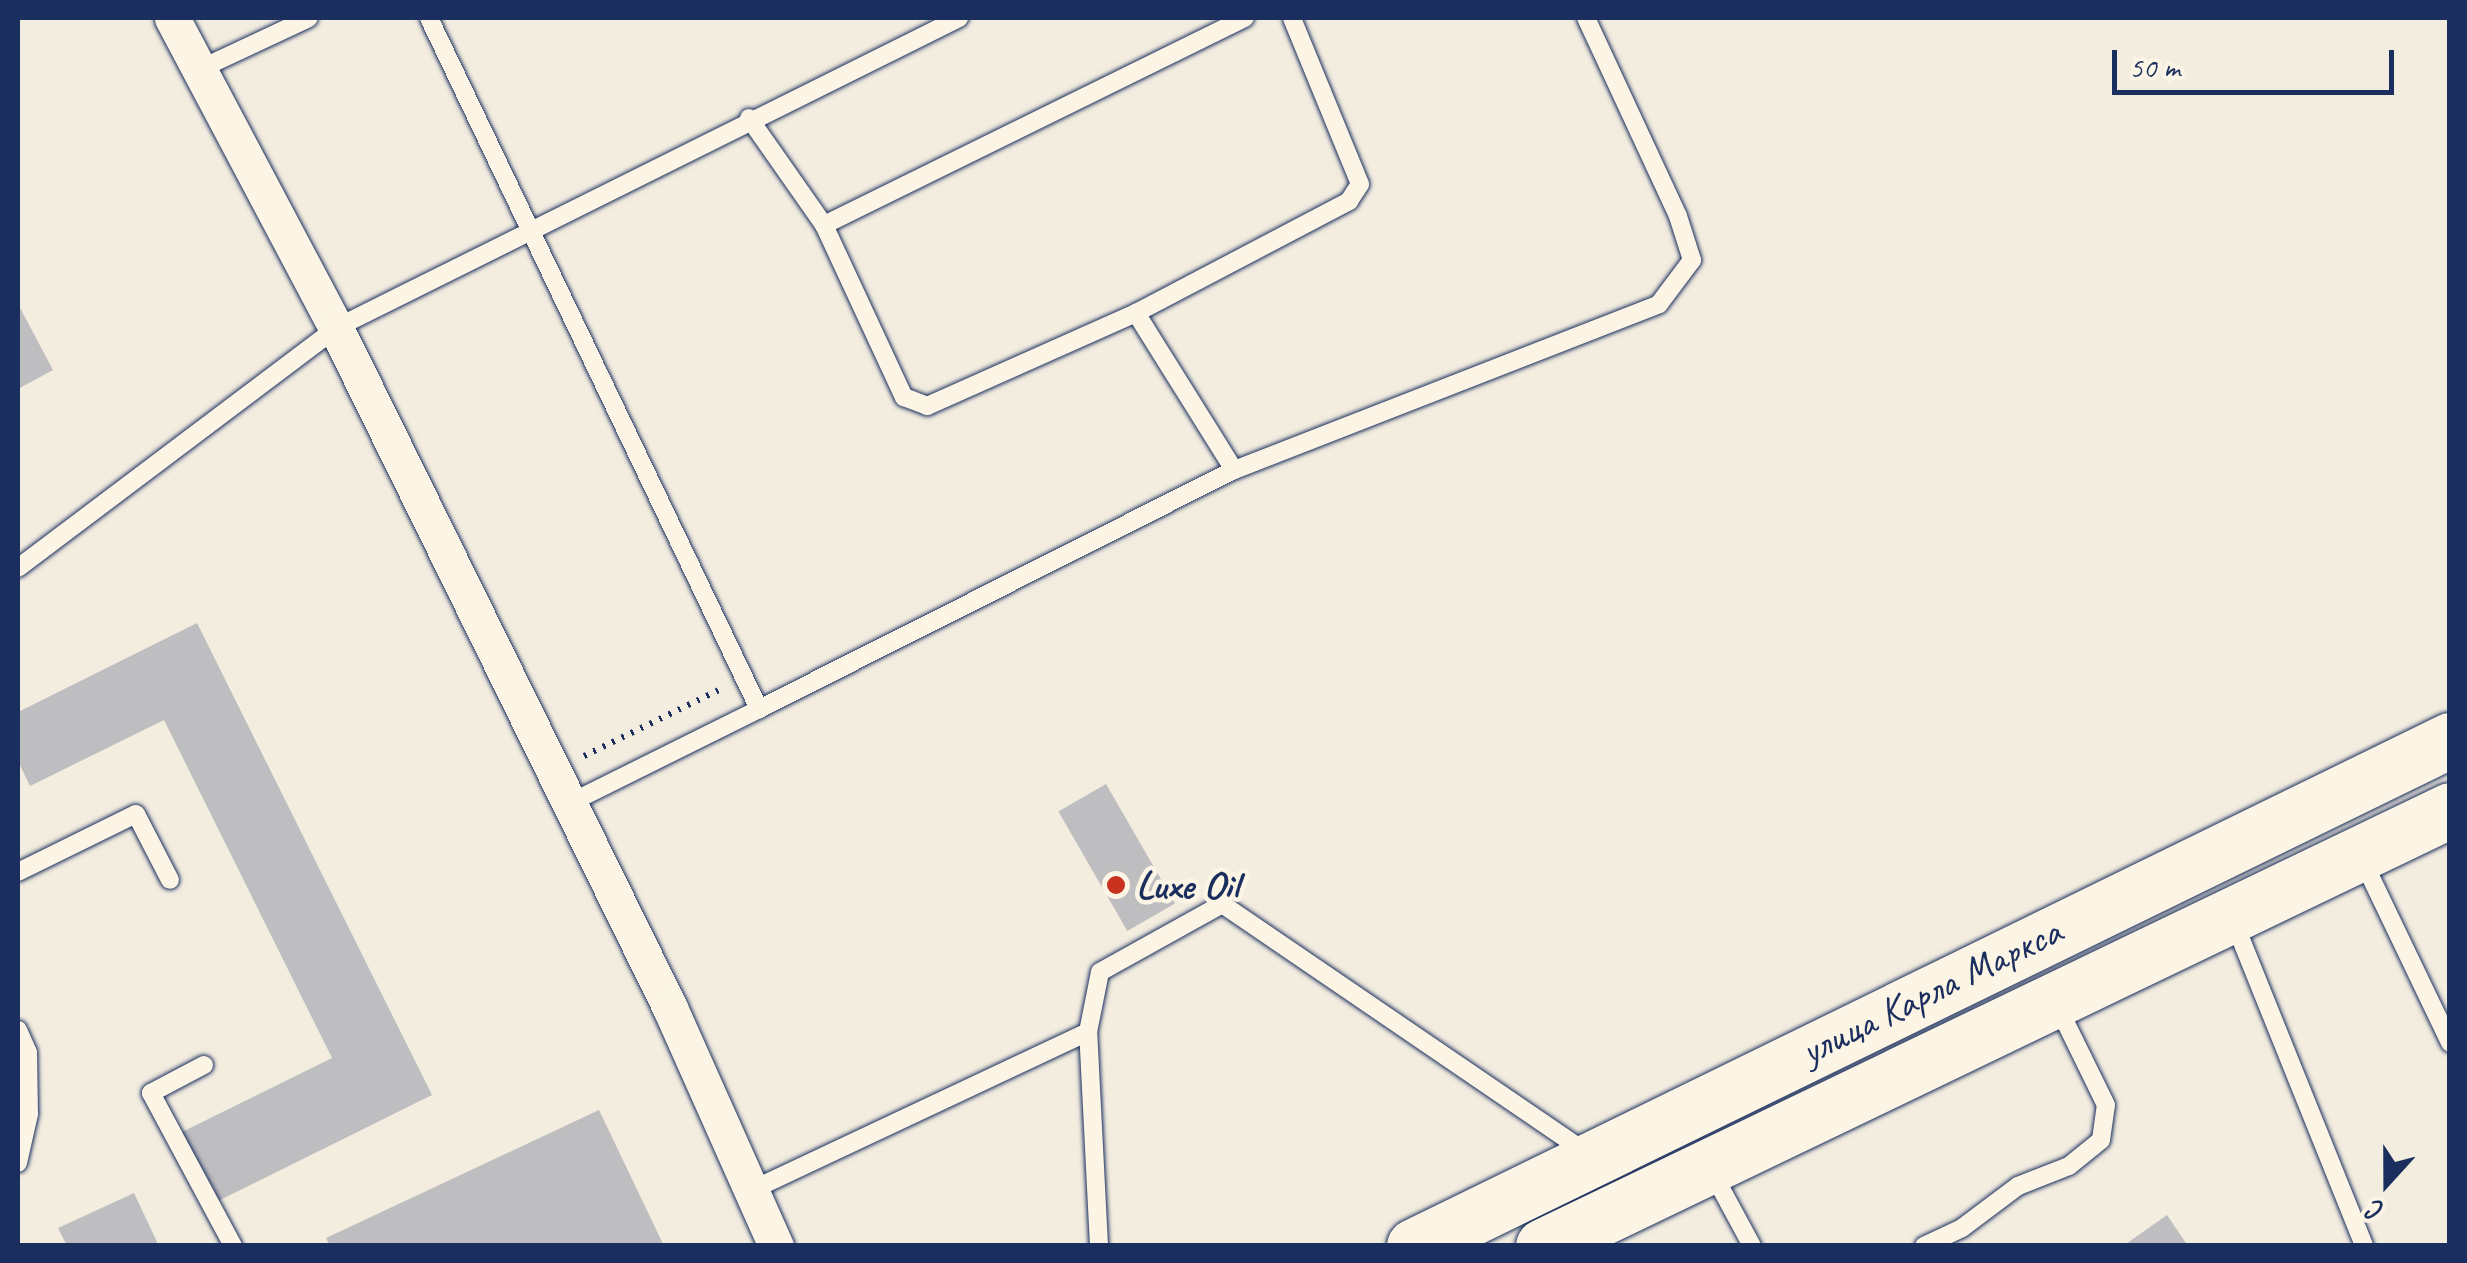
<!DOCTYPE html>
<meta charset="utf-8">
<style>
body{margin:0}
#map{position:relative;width:2467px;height:1263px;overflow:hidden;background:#f3ede0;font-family:Caveat,sans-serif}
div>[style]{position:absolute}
.building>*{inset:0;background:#bebec0;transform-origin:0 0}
.path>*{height:6px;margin-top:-3px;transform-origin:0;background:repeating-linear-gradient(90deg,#1b2f5e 0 2.5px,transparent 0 10.5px)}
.roads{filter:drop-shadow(0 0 2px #1b2f5e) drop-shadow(0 0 2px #1b2f5e)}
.service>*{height:18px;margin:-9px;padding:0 9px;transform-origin:9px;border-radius:9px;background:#fcf5e5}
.minor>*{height:35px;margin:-17.5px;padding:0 17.5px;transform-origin:17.5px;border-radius:17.5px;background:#fcf5e5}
.primary>*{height:55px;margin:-27.5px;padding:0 27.5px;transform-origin:27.5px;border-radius:27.5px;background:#fcf5e5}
.dots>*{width:28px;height:28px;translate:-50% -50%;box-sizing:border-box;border:5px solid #fcf5e5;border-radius:50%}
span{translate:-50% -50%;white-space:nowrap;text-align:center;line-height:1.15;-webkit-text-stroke:9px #fcf5e5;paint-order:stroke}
.poi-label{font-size:40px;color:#1b2f5e;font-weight:700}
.left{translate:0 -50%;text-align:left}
.street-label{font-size:40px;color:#1b2f5e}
.frame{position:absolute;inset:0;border:20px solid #1b2f5e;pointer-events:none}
.north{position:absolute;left:2337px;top:1133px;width:100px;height:100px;-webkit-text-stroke:8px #fcf5e5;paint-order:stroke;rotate:201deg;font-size:28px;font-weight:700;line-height:40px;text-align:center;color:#1b2f5e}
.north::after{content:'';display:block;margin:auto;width:35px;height:45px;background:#1b2f5e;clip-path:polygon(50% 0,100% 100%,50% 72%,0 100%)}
.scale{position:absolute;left:2112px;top:50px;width:282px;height:45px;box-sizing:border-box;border:5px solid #1b2f5e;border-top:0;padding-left:12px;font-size:30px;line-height:35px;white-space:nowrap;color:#1b2f5e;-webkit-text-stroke:8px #fcf5e5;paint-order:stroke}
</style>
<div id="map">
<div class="building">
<i style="clip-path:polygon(18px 304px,53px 370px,18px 389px)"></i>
<i style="clip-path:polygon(197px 623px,432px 1095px,216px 1202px,182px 1132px,332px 1058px,164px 720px,30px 786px,18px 761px,18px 712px)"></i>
<i style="left:1106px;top:784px;width:138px;height:55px;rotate:60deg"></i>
<i style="clip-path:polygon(599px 1110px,664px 1246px,330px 1246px,326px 1238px)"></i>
<i style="clip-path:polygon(134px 1193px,159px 1246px,67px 1246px,58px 1228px)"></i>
<i style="clip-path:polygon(2167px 1215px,2188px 1246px,2123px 1246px)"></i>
</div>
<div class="path">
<i style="left:584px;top:756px;width:153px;rotate:-26.1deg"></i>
</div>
<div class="roads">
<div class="service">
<i style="left:429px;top:18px;width:766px;rotate:64.47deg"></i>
<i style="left:759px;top:709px;width:532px;rotate:-26.71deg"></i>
<i style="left:1234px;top:470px;width:456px;rotate:-21.3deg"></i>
<i style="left:1659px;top:304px;width:55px;rotate:-53.1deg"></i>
<i style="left:1692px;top:260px;width:46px;rotate:-107.7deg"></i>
<i style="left:1678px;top:216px;width:218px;rotate:-114.9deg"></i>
<i style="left:200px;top:69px;width:120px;rotate:-25.1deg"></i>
<i style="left:749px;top:118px;width:131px;rotate:55deg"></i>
<i style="left:824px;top:225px;width:190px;rotate:65.1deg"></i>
<i style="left:904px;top:397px;width:25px;rotate:21deg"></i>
<i style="left:927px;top:406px;width:229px;rotate:-24deg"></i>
<i style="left:1136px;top:313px;width:185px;rotate:58deg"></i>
<i style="left:824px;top:225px;width:469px;rotate:-26.2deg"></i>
<i style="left:1136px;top:313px;width:241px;rotate:-27.7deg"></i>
<i style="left:1349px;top:201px;width:20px;rotate:-57deg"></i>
<i style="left:1360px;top:184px;width:179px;rotate:-112.3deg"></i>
<i style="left:18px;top:568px;width:398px;rotate:-37deg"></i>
<i style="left:336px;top:328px;width:696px;rotate:-26.45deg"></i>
<i style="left:568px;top:804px;width:213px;rotate:-26.4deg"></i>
<i style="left:2362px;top:859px;width:204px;rotate:64.4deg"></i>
<i style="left:18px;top:872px;width:131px;rotate:-26.2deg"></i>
<i style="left:136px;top:814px;width:74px;rotate:62.7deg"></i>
<i style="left:2234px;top:922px;width:349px;rotate:68.1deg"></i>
<i style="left:18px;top:1030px;width:24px;rotate:66deg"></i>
<i style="left:28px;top:1052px;width:62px;rotate:89.1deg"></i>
<i style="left:29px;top:1114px;width:50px;rotate:102.7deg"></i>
<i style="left:204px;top:1065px;width:60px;rotate:152.2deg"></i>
<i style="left:151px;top:1093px;width:174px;rotate:61.8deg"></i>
<i style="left:1712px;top:1172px;width:84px;rotate:61.6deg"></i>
<i style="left:754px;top:1189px;width:369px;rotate:-25.2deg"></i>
<i style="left:1099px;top:1246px;width:214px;rotate:-92.9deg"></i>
<i style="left:1088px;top:1032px;width:61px;rotate:-78.7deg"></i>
<i style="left:1100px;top:972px;width:140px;rotate:-29.1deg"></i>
<i style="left:1222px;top:904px;width:442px;rotate:34.3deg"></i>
<i style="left:1924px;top:1246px;width:42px;rotate:-25.3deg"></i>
<i style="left:1962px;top:1228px;width:70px;rotate:-36.9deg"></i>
<i style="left:2018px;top:1186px;width:55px;rotate:-21.4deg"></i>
<i style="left:2069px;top:1166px;width:41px;rotate:-39.1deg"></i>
<i style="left:2101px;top:1140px;width:35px;rotate:-82deg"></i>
<i style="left:2106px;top:1105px;width:114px;rotate:-116.1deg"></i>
</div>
<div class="minor">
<i style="left:172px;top:18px;width:351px;rotate:62.1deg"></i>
<i style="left:336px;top:328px;width:758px;rotate:63.84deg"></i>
<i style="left:670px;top:1008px;width:261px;rotate:66deg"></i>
</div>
<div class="primary">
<i style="left:1414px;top:1246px;width:1153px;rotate:-26.03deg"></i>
<i style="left:1543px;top:1246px;width:1006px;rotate:-25.67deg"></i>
</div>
</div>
<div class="dots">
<i style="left:1116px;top:885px;background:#c8321e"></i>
</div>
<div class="poi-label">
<span class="left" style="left:1136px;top:885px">Luxe Oil</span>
</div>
<div class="street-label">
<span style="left:1931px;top:991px;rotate:-26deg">улица Карла Маркса</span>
</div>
<div class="frame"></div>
<div class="north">С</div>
<div class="scale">50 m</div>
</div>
